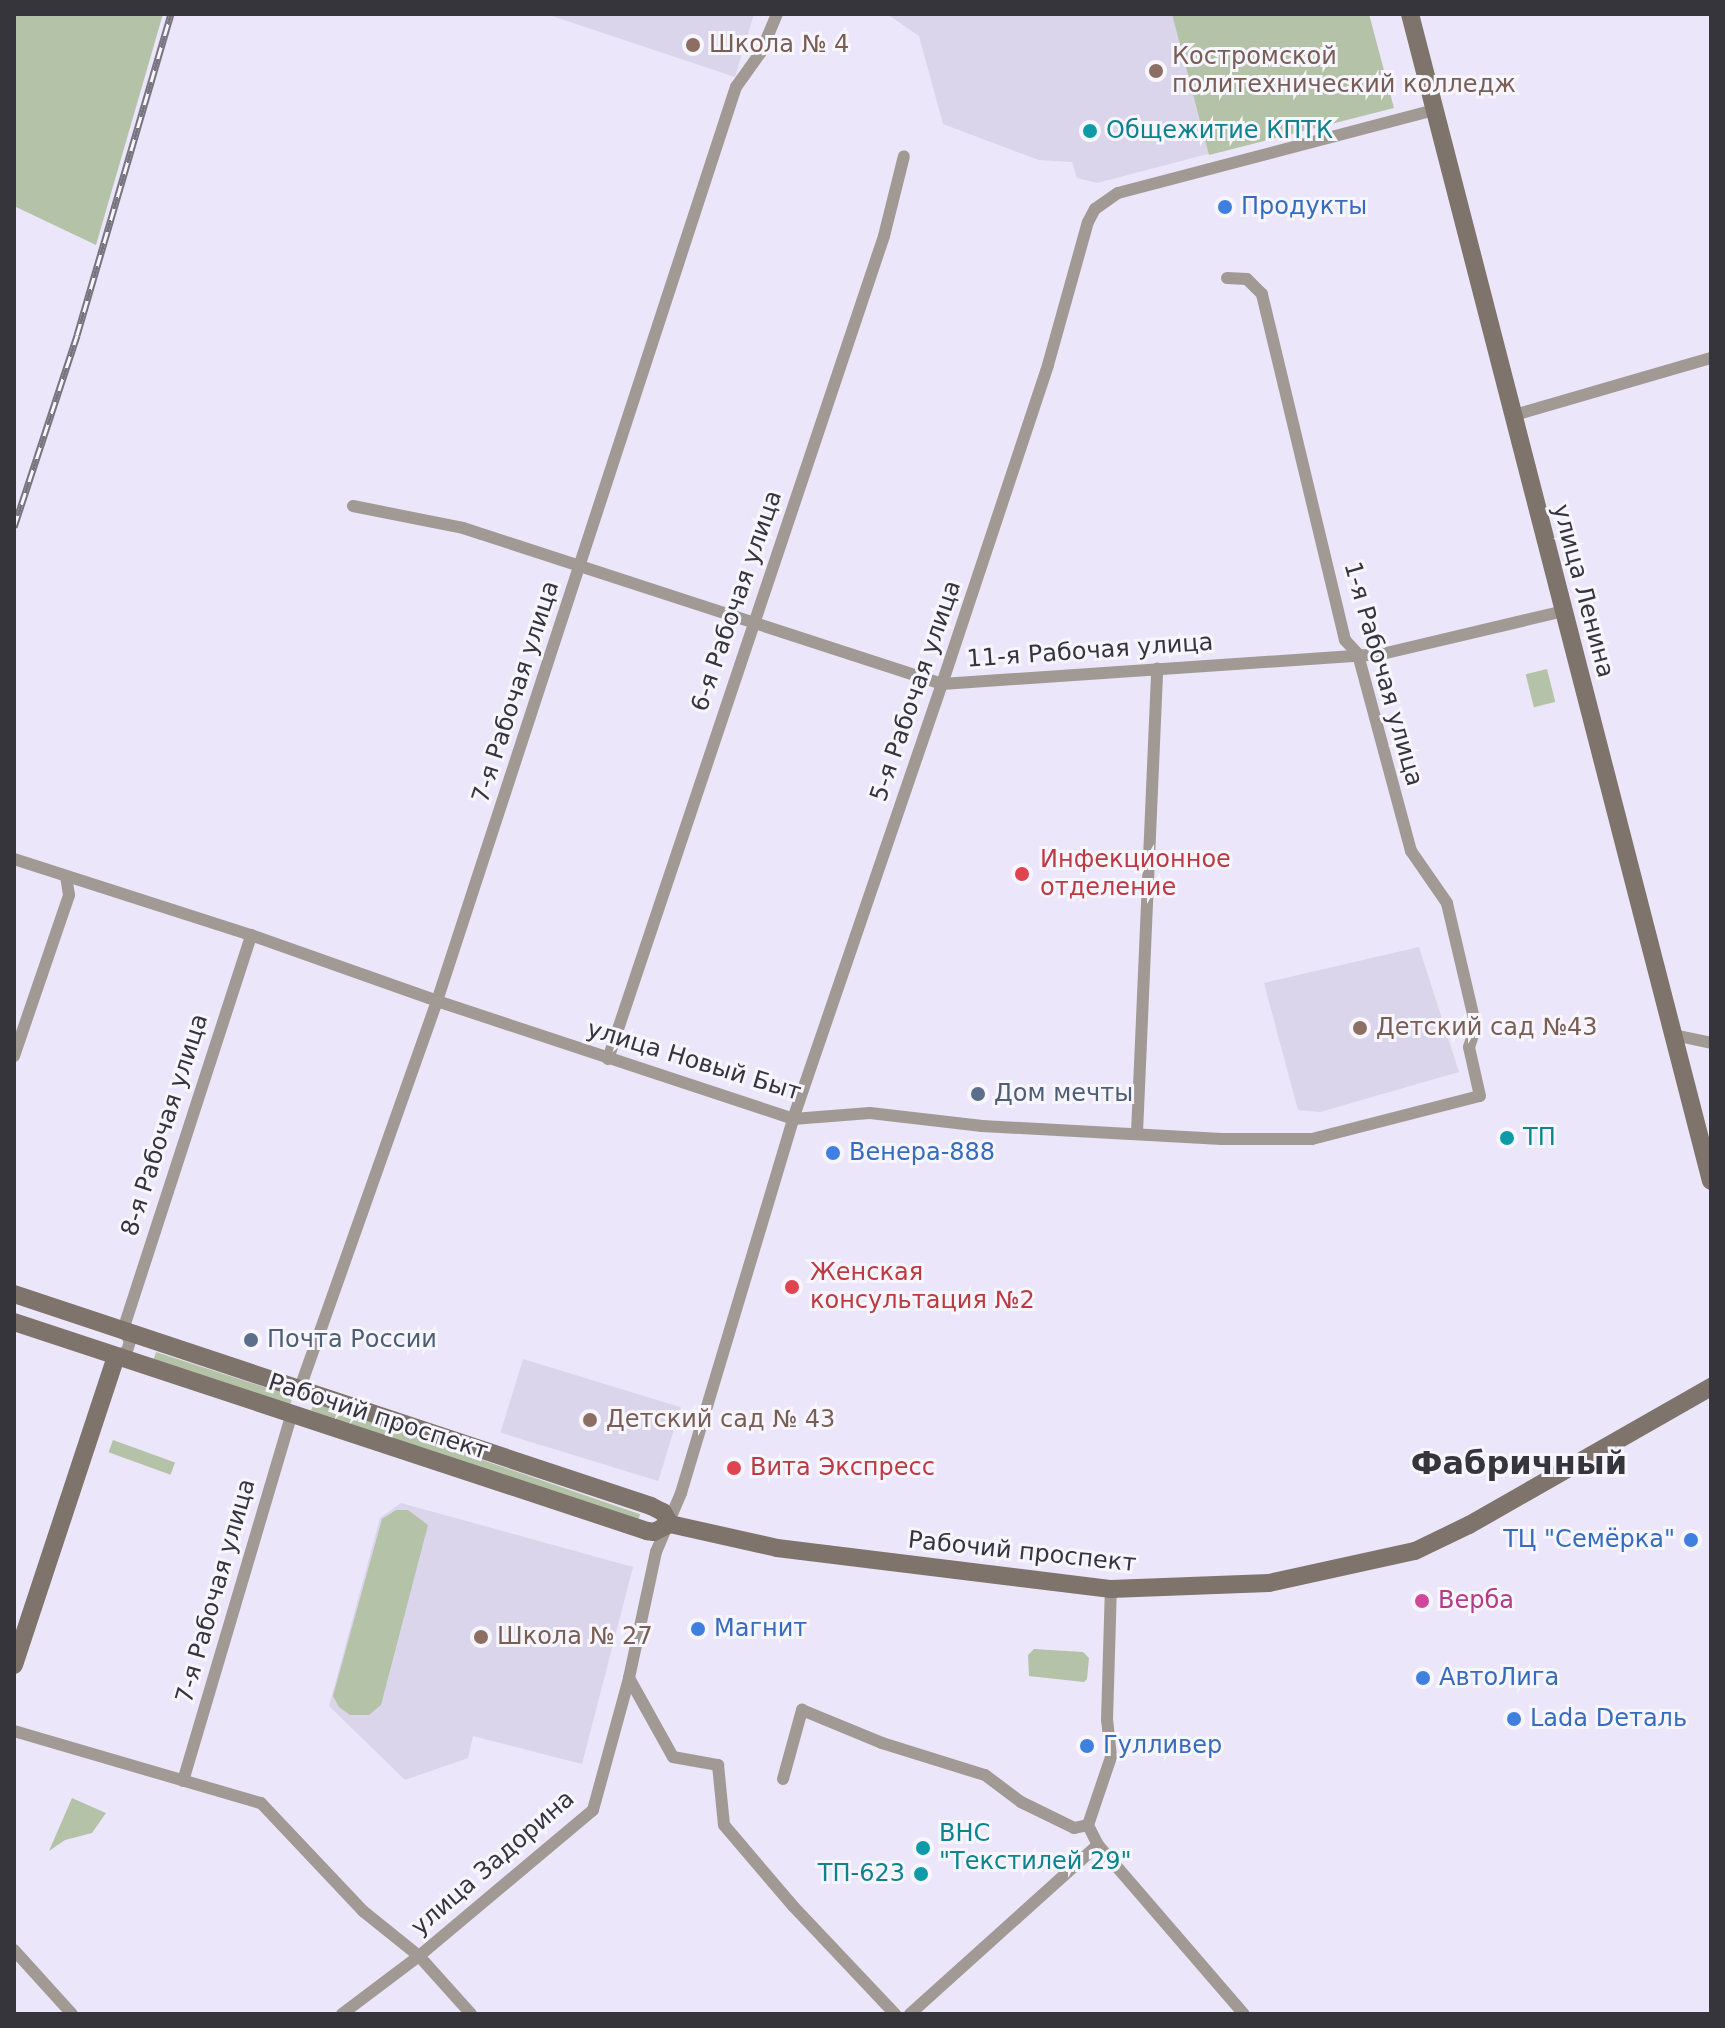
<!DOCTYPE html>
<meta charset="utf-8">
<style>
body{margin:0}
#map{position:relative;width:1725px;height:2028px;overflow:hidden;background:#ebe6f9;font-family:"DejaVu Sans",sans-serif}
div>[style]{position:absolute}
.education>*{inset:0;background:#dad5eb;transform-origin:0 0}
.green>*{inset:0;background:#b4c3a8;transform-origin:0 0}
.street>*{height:12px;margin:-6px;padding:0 6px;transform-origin:6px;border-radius:6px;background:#a19a94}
.secondary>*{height:18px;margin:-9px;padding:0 9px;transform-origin:9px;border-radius:9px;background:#7e746c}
.rail>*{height:7px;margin-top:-3.5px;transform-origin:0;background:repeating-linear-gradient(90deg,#f7f5fd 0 12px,#77747f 0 24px);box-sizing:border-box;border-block:2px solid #77747f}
.dots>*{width:22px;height:22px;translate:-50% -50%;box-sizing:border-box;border:4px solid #f7f5fd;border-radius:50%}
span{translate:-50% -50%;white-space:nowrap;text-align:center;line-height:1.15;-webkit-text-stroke:6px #f7f5fd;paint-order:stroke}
.education-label{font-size:24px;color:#785e54}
.left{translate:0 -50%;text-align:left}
.culture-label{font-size:24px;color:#0d838f}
.right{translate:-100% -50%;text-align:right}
.shop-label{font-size:24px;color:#366cbe}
.street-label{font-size:24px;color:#37353c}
.health-label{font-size:24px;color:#be3a42}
.service-label{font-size:24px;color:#4e5e75}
.hotel-label{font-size:24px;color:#b23c85}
.district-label{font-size:32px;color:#37353c;font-weight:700}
.frame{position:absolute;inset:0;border:16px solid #37353c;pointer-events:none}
</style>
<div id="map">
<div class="education">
<i style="clip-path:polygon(546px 14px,754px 14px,735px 77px)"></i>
<i style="clip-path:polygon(887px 14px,1368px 14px,1392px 106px,1097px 183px,1077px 178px,1072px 162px,1039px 160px,943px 124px,919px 36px)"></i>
<i style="clip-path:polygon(1419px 947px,1459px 1072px,1320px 1112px,1298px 1110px,1264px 983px)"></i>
<i style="left:523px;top:1359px;width:165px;height:77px;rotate:17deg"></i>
<i style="clip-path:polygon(401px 1503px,633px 1567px,582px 1764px,473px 1736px,468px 1758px,405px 1780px,329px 1706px,380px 1518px)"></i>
</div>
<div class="green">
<i style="clip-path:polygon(14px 14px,163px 14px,96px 245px,14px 206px)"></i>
<i style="clip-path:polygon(1172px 14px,1369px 14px,1394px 108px,1209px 155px)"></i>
<i style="left:1547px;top:669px;width:34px;height:22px;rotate:76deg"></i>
<i style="left:156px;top:1352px;width:144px;height:9px;rotate:18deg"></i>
<i style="left:314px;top:1402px;width:345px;height:9px;rotate:19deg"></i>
<i style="left:113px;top:1440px;width:66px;height:13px;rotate:20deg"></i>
<i style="clip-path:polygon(396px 1510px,408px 1510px,428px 1525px,381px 1705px,369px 1715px,350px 1715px,339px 1707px,333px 1696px,382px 1519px)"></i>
<i style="clip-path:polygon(1034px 1649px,1083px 1652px,1089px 1658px,1087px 1679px,1084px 1682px,1029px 1676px,1028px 1655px)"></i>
<i style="clip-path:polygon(72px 1798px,106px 1813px,92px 1833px,65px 1840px,49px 1851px)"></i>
</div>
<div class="street">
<i style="left:1511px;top:416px;width:208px;rotate:-16.2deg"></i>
<i style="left:353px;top:506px;width:112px;rotate:11.3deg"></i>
<i style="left:463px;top:528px;width:504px;rotate:18.04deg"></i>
<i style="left:942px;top:684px;width:441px;rotate:-3.9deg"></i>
<i style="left:1382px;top:654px;width:187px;rotate:-13.3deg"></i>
<i style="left:14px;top:859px;width:249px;rotate:17.8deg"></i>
<i style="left:251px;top:935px;width:197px;rotate:19.5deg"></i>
<i style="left:437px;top:1001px;width:375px;rotate:18.3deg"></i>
<i style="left:793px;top:1119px;width:77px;rotate:-4.5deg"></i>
<i style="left:870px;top:1113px;width:113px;rotate:6.6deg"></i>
<i style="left:982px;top:1126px;width:240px;rotate:3.1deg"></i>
<i style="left:1222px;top:1139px;width:90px"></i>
<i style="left:1312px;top:1139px;width:173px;rotate:-14.4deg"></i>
<i style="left:1480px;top:1096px;width:50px;rotate:-102.7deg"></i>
<i style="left:1469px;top:1047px;width:21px;rotate:-71deg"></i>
<i style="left:1476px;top:1027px;width:127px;rotate:-103.2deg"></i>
<i style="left:1447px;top:903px;width:63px;rotate:-124.7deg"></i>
<i style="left:1411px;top:851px;width:204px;rotate:-105.1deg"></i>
<i style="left:1358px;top:654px;width:19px;rotate:-133deg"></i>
<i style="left:1345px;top:640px;width:356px;rotate:-103.5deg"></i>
<i style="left:1262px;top:294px;width:21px;rotate:-135deg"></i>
<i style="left:1247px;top:279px;width:20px;rotate:-177deg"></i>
<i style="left:1674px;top:1035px;width:38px;rotate:12deg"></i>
<i style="left:14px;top:1056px;width:170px;rotate:-71.1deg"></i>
<i style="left:69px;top:895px;width:19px;rotate:-99deg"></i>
<i style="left:608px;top:1059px;width:868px;rotate:-71.46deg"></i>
<i style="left:884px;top:236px;width:82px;rotate:-76deg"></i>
<i style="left:1137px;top:1133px;width:465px;rotate:-87.5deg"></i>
<i style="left:116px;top:1356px;width:12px;rotate:-24deg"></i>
<i style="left:127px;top:1351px;width:10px;rotate:-73deg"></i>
<i style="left:130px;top:1341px;width:13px;rotate:-122deg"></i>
<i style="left:123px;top:1330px;width:415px;rotate:-72deg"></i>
<i style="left:300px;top:1388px;width:411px;rotate:-70.5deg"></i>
<i style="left:437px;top:1001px;width:962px;rotate:-71.89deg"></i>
<i style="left:736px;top:87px;width:43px;rotate:-54.5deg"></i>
<i style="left:761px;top:52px;width:41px;rotate:-67.2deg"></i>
<i style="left:629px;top:1678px;width:90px;rotate:60.9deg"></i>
<i style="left:673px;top:1757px;width:46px;rotate:10.1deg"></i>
<i style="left:718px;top:1765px;width:60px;rotate:84.3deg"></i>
<i style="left:724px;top:1825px;width:106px;rotate:49.6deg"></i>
<i style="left:793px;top:1906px;width:149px;rotate:46.6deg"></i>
<i style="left:14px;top:1731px;width:257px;rotate:16.3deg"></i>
<i style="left:261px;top:1803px;width:149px;rotate:46.6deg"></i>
<i style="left:363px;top:1911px;width:72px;rotate:38.8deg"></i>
<i style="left:419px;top:1956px;width:78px;rotate:48.1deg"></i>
<i style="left:783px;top:1779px;width:72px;rotate:-74.6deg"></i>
<i style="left:802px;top:1710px;width:87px;rotate:22.4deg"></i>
<i style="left:882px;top:1743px;width:108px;rotate:17.3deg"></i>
<i style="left:985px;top:1775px;width:45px;rotate:36.9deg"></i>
<i style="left:1021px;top:1802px;width:59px;rotate:26.1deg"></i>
<i style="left:1074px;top:1828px;width:14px;rotate:-12deg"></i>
<i style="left:183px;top:1781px;width:383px;rotate:-73.5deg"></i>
<i style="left:1098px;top:1845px;width:223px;rotate:49.2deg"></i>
<i style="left:14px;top:1950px;width:86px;rotate:47.8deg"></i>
<i style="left:342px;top:2014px;width:96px;rotate:-37deg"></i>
<i style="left:419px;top:1956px;width:227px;rotate:-40deg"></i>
<i style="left:593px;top:1810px;width:137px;rotate:-74.7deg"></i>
<i style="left:629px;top:1678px;width:129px;rotate:-77.9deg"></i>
<i style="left:656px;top:1552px;width:64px;rotate:-67deg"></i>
<i style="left:681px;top:1493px;width:390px;rotate:-73.3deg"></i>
<i style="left:793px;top:1119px;width:460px;rotate:-71.1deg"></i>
<i style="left:942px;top:684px;width:336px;rotate:-71.6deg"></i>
<i style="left:1048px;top:365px;width:148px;rotate:-74.4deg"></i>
<i style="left:1088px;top:222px;width:15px;rotate:-62deg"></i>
<i style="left:1095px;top:209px;width:28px;rotate:-35deg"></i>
<i style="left:1118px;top:193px;width:327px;rotate:-14.7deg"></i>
<i style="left:910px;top:2014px;width:253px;rotate:-42deg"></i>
<i style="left:1098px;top:1845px;width:22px;rotate:-117deg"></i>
<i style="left:1088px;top:1825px;width:72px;rotate:-71.3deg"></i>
<i style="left:1111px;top:1757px;width:37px;rotate:-96deg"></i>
<i style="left:1107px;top:1720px;width:131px;rotate:-88.3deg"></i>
</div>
<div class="secondary">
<i style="left:1410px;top:14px;width:1205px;rotate:75.54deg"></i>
<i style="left:14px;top:1294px;width:671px;rotate:18.41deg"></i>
<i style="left:651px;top:1506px;width:13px;rotate:27deg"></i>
<i style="left:663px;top:1512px;width:14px;rotate:60deg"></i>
<i style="left:14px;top:1322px;width:667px;rotate:18.27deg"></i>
<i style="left:647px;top:1531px;width:7px;rotate:8deg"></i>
<i style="left:654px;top:1532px;width:18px;rotate:-27deg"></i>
<i style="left:670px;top:1524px;width:110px;rotate:12.6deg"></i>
<i style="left:777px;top:1548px;width:337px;rotate:7deg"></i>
<i style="left:1111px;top:1589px;width:158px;rotate:-2.2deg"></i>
<i style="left:1269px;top:1583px;width:149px;rotate:-12.4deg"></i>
<i style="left:1415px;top:1551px;width:60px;rotate:-25.7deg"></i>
<i style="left:1469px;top:1525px;width:279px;rotate:-29.7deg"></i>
<i style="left:14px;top:1665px;width:325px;rotate:-71.7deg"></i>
</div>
<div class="rail">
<i style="left:14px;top:527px;width:202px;rotate:-71.8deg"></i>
<i style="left:77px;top:335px;width:334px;rotate:-73.7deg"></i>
</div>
<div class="dots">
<i style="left:693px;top:45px;background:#8d6e63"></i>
<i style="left:1156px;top:71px;background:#8d6e63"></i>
<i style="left:1090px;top:131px;background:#0f9aa8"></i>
<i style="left:1225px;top:207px;background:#3f7fe0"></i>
<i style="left:1022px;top:874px;background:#e0444e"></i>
<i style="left:1360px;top:1028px;background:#8d6e63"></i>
<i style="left:978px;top:1094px;background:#5c6f8a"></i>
<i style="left:1507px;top:1138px;background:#0f9aa8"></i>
<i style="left:833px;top:1153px;background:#3f7fe0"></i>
<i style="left:792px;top:1287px;background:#e0444e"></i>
<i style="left:251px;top:1340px;background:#5c6f8a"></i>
<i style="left:590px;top:1420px;background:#8d6e63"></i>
<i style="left:734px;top:1468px;background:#e0444e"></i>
<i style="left:1691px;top:1540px;background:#3f7fe0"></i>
<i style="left:1422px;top:1601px;background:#d1479c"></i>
<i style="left:698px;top:1629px;background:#3f7fe0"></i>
<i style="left:481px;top:1637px;background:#8d6e63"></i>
<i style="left:1423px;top:1678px;background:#3f7fe0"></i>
<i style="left:1514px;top:1719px;background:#3f7fe0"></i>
<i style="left:1087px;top:1746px;background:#3f7fe0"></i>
<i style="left:923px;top:1848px;background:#0f9aa8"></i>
<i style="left:921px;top:1874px;background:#0f9aa8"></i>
</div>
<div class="education-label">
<span class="left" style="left:709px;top:45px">Школа № 4</span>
<span class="left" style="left:1172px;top:71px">Костромской<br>политехнический колледж</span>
<span class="left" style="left:1376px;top:1028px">Детский сад №43</span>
<span class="left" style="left:606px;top:1420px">Детский сад № 43</span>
<span class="left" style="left:497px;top:1637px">Школа № 27</span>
</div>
<div class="culture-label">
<span class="left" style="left:1106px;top:131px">Общежитие КПТК</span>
<span class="left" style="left:1523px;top:1138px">ТП</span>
<span class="left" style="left:939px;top:1848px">ВНС<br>"Текстилей 29"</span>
<span class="right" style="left:905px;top:1874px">ТП-623</span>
</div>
<div class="shop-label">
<span class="left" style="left:1241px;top:207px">Продукты</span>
<span class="left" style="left:849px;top:1153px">Венера-888</span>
<span class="right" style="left:1675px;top:1540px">ТЦ "Семёрка"</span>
<span class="left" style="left:714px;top:1629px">Магнит</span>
<span class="left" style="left:1439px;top:1678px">АвтоЛига</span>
<span class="left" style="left:1530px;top:1719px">Lada Dеталь</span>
<span class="left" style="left:1103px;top:1746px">Гулливер</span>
</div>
<div class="street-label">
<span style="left:1583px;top:591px;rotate:75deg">улица Ленина</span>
<span style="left:737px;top:601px;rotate:-71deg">6-я Рабочая улица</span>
<span style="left:1090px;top:651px;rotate:-4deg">11-я Рабочая улица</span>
<span style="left:1383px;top:674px;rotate:74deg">1-я Рабочая улица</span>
<span style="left:916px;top:691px;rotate:-71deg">5-я Рабочая улица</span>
<span style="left:516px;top:692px;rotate:-72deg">7-я Рабочая улица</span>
<span style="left:694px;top:1061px;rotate:17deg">улица Новый Быт</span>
<span style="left:165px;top:1125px;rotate:-72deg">8-я Рабочая улица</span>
<span style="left:378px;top:1417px;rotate:18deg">Рабочий проспект</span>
<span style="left:1022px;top:1552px;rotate:6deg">Рабочий проспект</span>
<span style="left:216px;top:1591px;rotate:-74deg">7-я Рабочая улица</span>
<span style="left:493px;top:1863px;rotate:-41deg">улица Задорина</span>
</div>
<div class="health-label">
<span class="left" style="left:1040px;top:874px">Инфекционное<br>отделение</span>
<span class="left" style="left:810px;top:1287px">Женская<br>консультация №2</span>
<span class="left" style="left:750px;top:1468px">Вита Экспресс</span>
</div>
<div class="service-label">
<span class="left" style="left:994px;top:1094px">Дом мечты</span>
<span class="left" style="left:267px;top:1340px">Почта России</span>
</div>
<div class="hotel-label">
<span class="left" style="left:1438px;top:1601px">Верба</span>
</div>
<div class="district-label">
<span style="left:1519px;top:1463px">Фабричный</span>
</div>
<div class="frame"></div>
</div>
